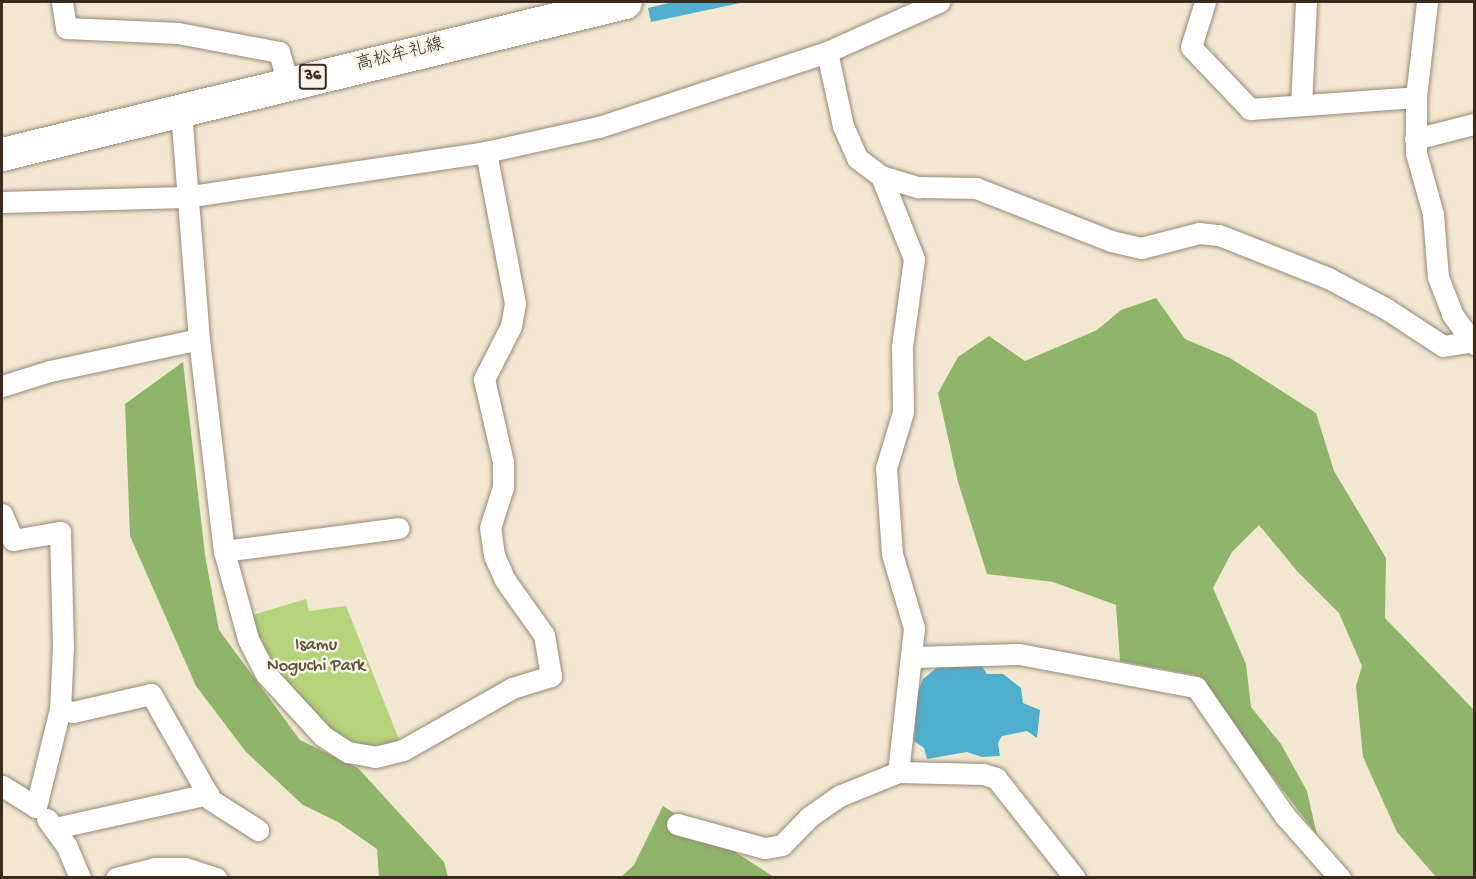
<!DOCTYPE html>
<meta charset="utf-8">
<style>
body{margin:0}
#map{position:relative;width:1476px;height:879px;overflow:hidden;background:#f2e8d1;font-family:"Gochi Hand","Klee One",sans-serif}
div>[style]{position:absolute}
.green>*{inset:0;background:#b4d37a}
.forest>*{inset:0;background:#8fb56a}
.water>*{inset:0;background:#50afce}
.roads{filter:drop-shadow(0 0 2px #968978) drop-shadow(0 0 2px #968978)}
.minor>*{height:21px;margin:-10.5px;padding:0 10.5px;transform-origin:10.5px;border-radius:10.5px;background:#fff}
.primary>*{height:33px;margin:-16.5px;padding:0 16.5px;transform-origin:16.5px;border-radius:16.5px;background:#fff}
span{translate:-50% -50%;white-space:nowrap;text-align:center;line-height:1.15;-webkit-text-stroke:5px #f7f3e8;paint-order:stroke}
.shield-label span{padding:2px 4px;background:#f7f3e8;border:2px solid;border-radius:4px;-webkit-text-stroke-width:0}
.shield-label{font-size:16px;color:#3b2a1e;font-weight:700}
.street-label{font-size:18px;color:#3b2a1e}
.park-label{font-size:18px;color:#595435}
.frame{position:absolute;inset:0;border:3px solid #3b2a1e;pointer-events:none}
</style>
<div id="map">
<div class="green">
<i style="clip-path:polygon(306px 599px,309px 611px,346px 606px,402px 747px,348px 752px,266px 674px,246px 617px)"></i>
</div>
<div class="forest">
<i style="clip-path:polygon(1156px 298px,1185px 339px,1230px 358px,1316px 413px,1334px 471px,1386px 558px,1385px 618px,1474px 710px,1474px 877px,1436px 877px,1397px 832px,1363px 757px,1356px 686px,1362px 666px,1339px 613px,1297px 571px,1259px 525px,1232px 552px,1213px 588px,1246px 664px,1251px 707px,1281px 744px,1307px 791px,1317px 835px,1195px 675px,1120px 661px,1116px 605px,1053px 582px,987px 574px,958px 482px,938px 393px,958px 357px,989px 336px,1025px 361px,1097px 330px,1121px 310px)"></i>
<i style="clip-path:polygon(183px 362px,205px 555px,219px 630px,300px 740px,358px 768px,444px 862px,448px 877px,379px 877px,377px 849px,338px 822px,303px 805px,246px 752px,196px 686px,130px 536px,125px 404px)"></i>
<i style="clip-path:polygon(663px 806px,774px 877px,620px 878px,634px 865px)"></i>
</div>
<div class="water">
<i style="clip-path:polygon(673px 2px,745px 2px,651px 22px,648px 8px)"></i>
<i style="clip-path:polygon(981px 665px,987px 674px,1003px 674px,1021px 688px,1023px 703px,1040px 710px,1037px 738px,1027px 731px,1002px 736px,998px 743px,1000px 756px,982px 757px,967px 752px,927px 759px,924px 748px,914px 741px,918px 691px,923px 679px,939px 666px)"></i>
</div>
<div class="roads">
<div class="minor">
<i style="left:62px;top:2px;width:26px;rotate:81deg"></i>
<i style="left:66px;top:28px;width:112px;rotate:2.6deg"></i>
<i style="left:178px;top:33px;width:103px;rotate:10.7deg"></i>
<i style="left:279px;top:52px;width:32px;rotate:74deg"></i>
<i style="left:1205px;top:2px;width:47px;rotate:107.3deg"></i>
<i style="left:1191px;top:47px;width:86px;rotate:46.4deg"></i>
<i style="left:1250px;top:109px;width:166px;rotate:-4.1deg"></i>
<i style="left:1427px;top:2px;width:96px;rotate:96.6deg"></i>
<i style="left:1416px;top:97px;width:56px;rotate:90deg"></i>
<i style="left:1416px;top:153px;width:63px;rotate:74.4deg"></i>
<i style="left:1433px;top:214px;width:63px;rotate:85.5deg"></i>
<i style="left:1438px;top:277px;width:40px;rotate:69deg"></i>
<i style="left:1452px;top:314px;width:37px;rotate:54deg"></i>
<i style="left:827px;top:52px;width:76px;rotate:77.8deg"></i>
<i style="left:843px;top:126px;width:35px;rotate:66deg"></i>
<i style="left:857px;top:158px;width:30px;rotate:37deg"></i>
<i style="left:881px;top:176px;width:39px;rotate:17deg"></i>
<i style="left:918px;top:187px;width:58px;rotate:1deg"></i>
<i style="left:976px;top:188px;width:145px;rotate:21.4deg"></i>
<i style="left:1111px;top:241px;width:31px;rotate:13deg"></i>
<i style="left:1141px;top:248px;width:60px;rotate:-14.5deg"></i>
<i style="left:1199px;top:233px;width:20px;rotate:6deg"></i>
<i style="left:1219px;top:235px;width:117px;rotate:21.5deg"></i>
<i style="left:1328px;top:278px;width:64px;rotate:27.8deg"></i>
<i style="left:1385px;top:308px;width:69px;rotate:33.2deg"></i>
<i style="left:1443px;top:346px;width:26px;rotate:-9deg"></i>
<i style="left:1301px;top:105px;width:103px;rotate:-87.2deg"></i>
<i style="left:181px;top:111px;width:229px;rotate:85.5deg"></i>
<i style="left:199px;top:339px;width:213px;rotate:83.3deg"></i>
<i style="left:224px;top:551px;width:91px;rotate:74.7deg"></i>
<i style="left:248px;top:639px;width:39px;rotate:63deg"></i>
<i style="left:266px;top:674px;width:84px;rotate:47.4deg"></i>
<i style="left:323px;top:736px;width:30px;rotate:33deg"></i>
<i style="left:348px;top:752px;width:27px;rotate:10deg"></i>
<i style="left:375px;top:757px;width:29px;rotate:-14deg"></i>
<i style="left:403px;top:750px;width:125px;rotate:-29.6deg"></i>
<i style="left:512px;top:688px;width:41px;rotate:-17.1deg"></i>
<i style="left:551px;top:676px;width:42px;rotate:-99.7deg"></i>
<i style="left:544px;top:635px;width:67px;rotate:-125.3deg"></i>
<i style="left:505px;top:580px;width:27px;rotate:-114deg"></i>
<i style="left:494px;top:555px;width:27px;rotate:-98deg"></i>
<i style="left:490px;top:528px;width:43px;rotate:-72.4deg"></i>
<i style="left:503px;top:487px;width:25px;rotate:-90deg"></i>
<i style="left:503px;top:462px;width:85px;rotate:-102.9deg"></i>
<i style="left:484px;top:379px;width:59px;rotate:-63deg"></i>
<i style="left:511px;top:326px;width:23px;rotate:-80deg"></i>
<i style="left:515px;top:303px;width:154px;rotate:-100.9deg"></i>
<i style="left:1415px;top:139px;width:61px;rotate:-14.3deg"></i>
<i style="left:881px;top:176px;width:89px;rotate:68.3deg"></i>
<i style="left:914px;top:259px;width:89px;rotate:97.8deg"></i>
<i style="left:902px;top:347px;width:65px;rotate:89.1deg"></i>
<i style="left:903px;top:412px;width:59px;rotate:106.9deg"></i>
<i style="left:886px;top:468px;width:86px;rotate:86deg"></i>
<i style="left:892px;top:554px;width:77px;rotate:73.4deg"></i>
<i style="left:914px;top:628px;width:145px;rotate:96.3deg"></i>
<i style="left:2px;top:202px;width:183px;rotate:-1.6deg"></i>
<i style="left:185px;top:197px;width:304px;rotate:-8.5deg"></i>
<i style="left:486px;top:152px;width:116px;rotate:-12.5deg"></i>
<i style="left:599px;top:127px;width:240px;rotate:-18.2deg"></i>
<i style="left:827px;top:52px;width:123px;rotate:-24.1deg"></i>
<i style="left:2px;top:386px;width:50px;rotate:-17.4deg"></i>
<i style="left:50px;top:371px;width:152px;rotate:-12.1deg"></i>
<i style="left:2px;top:514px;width:28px;rotate:67deg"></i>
<i style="left:13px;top:540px;width:48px;rotate:-9.7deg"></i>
<i style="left:60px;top:532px;width:114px;rotate:88.5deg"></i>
<i style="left:63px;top:646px;width:63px;rotate:92.7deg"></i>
<i style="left:60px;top:709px;width:101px;rotate:103.8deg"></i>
<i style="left:36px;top:807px;width:40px;rotate:-148deg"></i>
<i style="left:224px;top:551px;width:176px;rotate:-7.5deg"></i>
<i style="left:913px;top:657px;width:106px;rotate:-1.6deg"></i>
<i style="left:1019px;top:654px;width:180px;rotate:10.6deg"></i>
<i style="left:1196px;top:687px;width:157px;rotate:55.4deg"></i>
<i style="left:1285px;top:816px;width:83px;rotate:48.4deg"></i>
<i style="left:60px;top:709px;width:13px;rotate:13deg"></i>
<i style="left:73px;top:712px;width:80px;rotate:-13deg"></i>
<i style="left:151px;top:694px;width:122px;rotate:60.5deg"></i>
<i style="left:211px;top:800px;width:56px;rotate:32.6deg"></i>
<i style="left:47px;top:819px;width:34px;rotate:54deg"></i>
<i style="left:67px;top:847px;width:34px;rotate:67deg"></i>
<i style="left:677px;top:824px;width:91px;rotate:15.3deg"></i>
<i style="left:765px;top:848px;width:17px;rotate:-10deg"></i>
<i style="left:782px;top:845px;width:39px;rotate:-46deg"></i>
<i style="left:809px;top:817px;width:37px;rotate:-35deg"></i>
<i style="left:839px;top:796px;width:64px;rotate:-22.1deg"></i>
<i style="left:898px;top:772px;width:85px;rotate:1.3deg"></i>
<i style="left:983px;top:774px;width:14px;rotate:17deg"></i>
<i style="left:996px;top:778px;width:127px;rotate:51.7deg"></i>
<i style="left:55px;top:828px;width:157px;rotate:-12.5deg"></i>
<i style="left:116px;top:878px;width:40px;rotate:-14.4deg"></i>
<i style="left:155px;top:868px;width:30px"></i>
<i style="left:185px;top:868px;width:33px;rotate:18deg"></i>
</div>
<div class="primary">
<i style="left:2px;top:154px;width:641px;rotate:-13.71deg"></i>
</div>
</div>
<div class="shield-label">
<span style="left:313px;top:77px">36</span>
</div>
<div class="street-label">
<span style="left:400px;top:56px;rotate:-14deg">高松牟礼線</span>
</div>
<div class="park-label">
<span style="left:316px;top:657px">Isamu<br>Noguchi Park</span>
</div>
<div class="frame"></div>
</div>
